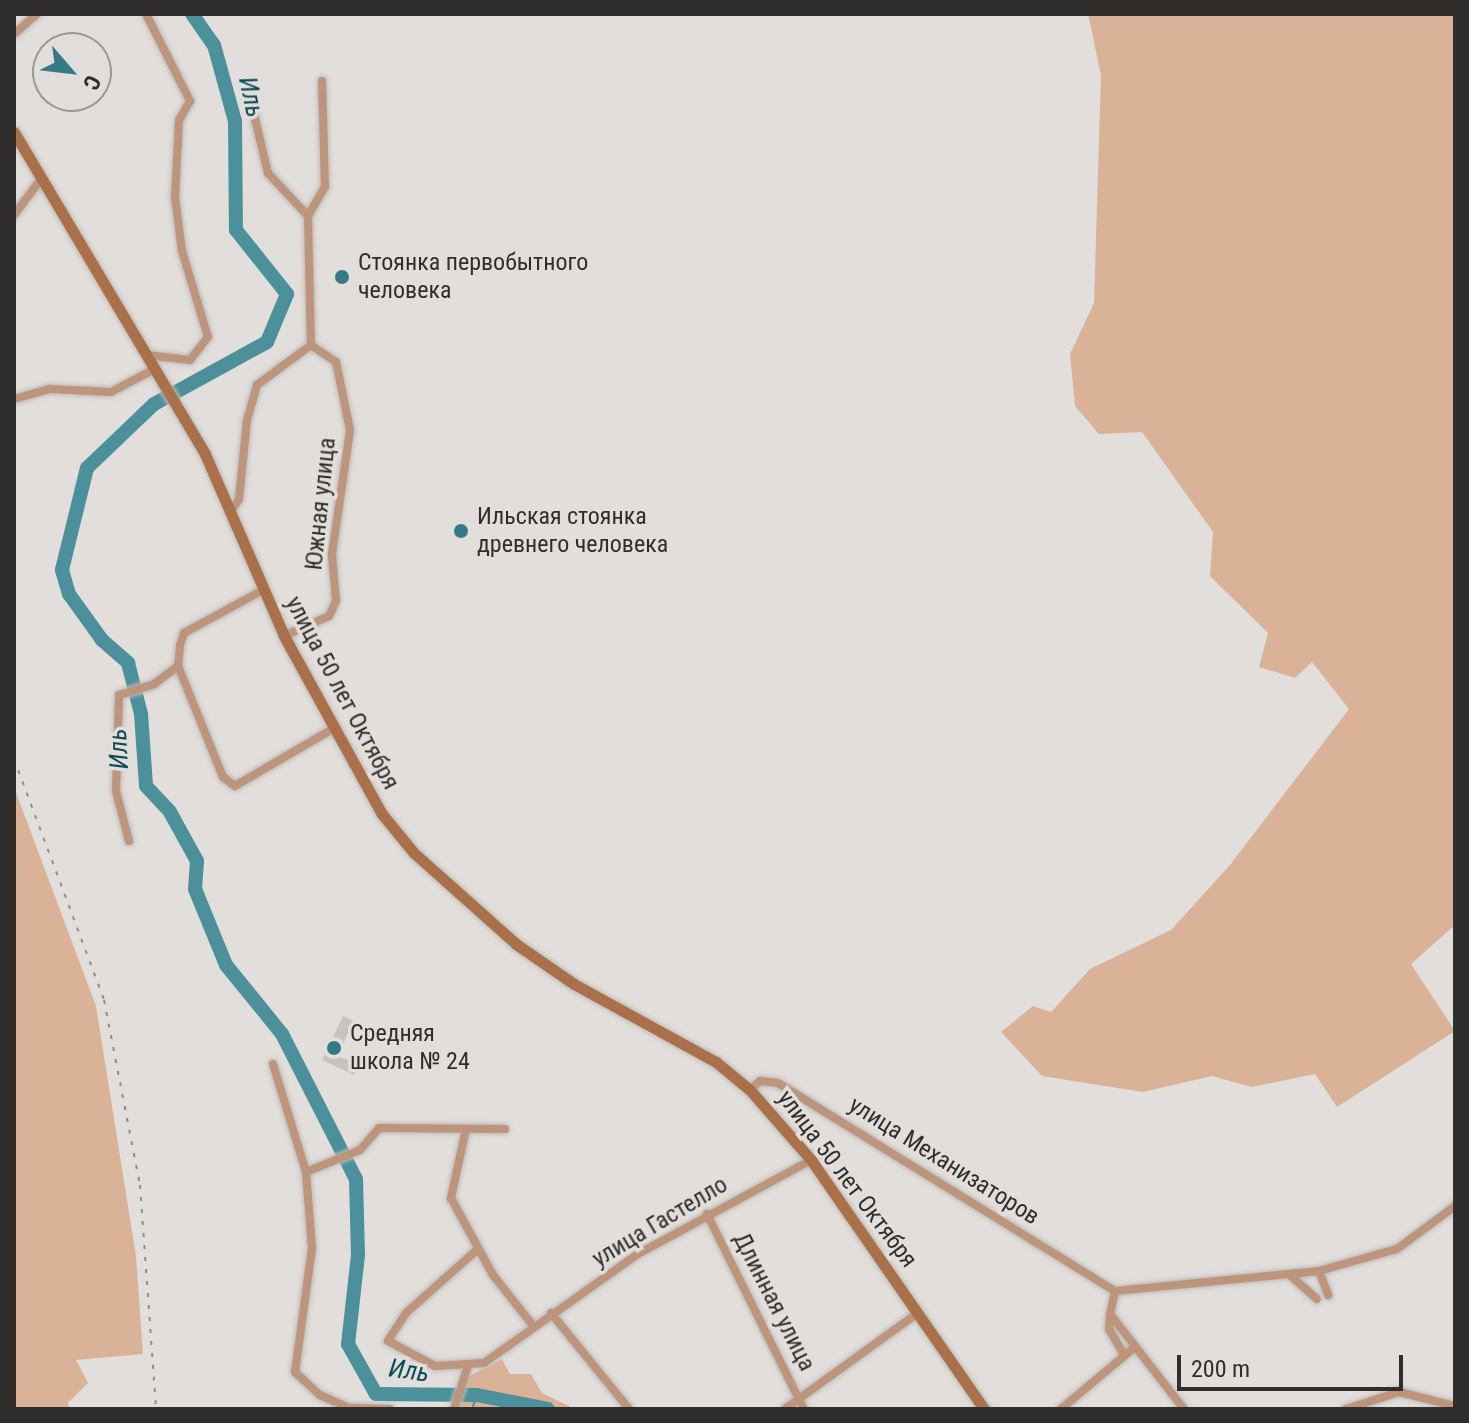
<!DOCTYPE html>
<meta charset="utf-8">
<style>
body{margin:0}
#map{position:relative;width:1469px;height:1423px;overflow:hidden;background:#e2dedb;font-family:"Roboto Condensed",sans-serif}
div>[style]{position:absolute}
.green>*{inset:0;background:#dab298}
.stream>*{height:2px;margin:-1px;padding:0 1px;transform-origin:1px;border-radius:1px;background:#4b909b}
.river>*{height:14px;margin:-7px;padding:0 7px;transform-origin:7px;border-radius:7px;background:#4b909b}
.building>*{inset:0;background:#c7c3c0}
.roads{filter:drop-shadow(0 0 2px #bebbb8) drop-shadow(0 0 2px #bebbb8)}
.street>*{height:8px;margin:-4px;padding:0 4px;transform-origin:4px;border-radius:4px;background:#bc957c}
.secondary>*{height:11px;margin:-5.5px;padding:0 5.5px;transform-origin:5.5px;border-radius:5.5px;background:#a9704a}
.rail>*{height:2px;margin-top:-1px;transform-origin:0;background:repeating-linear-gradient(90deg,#8f8c8a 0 4px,transparent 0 12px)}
.dots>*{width:22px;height:22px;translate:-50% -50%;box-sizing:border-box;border:4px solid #e2dedb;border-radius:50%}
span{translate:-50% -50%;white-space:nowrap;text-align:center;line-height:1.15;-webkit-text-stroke:7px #e2dedb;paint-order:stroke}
.poi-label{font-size:24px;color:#302e2d}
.left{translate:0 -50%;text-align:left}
.street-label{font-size:24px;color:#302e2d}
.water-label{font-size:26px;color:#0e4c55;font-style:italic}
.frame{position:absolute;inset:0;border:16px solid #302e2d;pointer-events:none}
.north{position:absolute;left:32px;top:32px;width:80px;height:80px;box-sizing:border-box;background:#e2dedb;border:2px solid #9b9895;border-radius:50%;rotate:118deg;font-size:22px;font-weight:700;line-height:32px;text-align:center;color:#302e2d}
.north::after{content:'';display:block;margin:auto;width:28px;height:36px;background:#347b86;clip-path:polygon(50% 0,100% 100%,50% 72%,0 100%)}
.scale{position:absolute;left:1177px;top:1355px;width:226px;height:36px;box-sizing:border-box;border:4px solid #302e2d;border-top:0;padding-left:10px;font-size:24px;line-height:28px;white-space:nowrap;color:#302e2d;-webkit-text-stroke:6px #e2dedb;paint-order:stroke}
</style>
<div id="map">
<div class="green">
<i style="clip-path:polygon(1088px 14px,1455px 14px,1455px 925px,1411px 964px,1455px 1031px,1337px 1107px,1315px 1074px,1251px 1087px,1212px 1076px,1143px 1092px,1042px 1076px,1001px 1032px,1033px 1006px,1051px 1012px,1090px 969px,1171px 930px,1230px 865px,1349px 709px,1312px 662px,1295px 678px,1259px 667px,1268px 633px,1210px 576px,1213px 532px,1142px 432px,1099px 434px,1075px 406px,1070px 354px,1094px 303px,1101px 75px)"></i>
<i style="clip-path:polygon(14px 787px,96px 1006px,136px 1256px,143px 1354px,76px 1360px,88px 1383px,68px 1403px,70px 1409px,14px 1409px)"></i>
<i style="clip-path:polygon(502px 1359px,510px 1374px,531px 1374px,542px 1393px,575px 1409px,457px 1409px,469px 1376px)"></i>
</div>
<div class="stream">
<i style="left:472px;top:1409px;width:15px;rotate:-70deg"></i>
</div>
<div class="river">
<i style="left:192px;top:14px;width:38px;rotate:55deg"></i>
<i style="left:214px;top:45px;width:79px;rotate:74.6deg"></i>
<i style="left:235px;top:121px;width:109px;rotate:89.5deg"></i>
<i style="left:236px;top:230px;width:82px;rotate:51.4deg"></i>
<i style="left:287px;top:294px;width:52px;rotate:112.6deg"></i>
<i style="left:267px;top:342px;width:129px;rotate:151.2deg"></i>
<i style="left:154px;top:404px;width:93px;rotate:136.3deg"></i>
<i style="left:87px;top:468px;width:105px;rotate:103.8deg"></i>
<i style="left:62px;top:570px;width:25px;rotate:74deg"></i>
<i style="left:69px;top:594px;width:57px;rotate:54.3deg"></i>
<i style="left:102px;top:640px;width:35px;rotate:41deg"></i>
<i style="left:128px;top:663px;width:53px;rotate:75.7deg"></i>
<i style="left:141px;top:714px;width:72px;rotate:86deg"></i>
<i style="left:146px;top:786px;width:35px;rotate:47deg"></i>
<i style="left:170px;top:812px;width:56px;rotate:61.1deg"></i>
<i style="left:197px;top:861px;width:28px;rotate:94deg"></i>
<i style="left:195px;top:889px;width:82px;rotate:67.8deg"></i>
<i style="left:226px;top:965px;width:89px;rotate:50.9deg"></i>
<i style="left:282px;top:1034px;width:163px;rotate:63deg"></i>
<i style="left:356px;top:1179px;width:76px;rotate:88.5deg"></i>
<i style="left:358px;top:1255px;width:90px;rotate:96.4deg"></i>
<i style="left:348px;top:1344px;width:57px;rotate:60.8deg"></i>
<i style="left:376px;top:1394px;width:101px;rotate:0.6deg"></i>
<i style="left:477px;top:1395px;width:72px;rotate:11.2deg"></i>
</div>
<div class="building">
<i style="clip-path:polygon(343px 1016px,374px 1031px,370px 1041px,349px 1031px,338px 1056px,359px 1065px,354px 1075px,322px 1060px)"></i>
</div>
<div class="roads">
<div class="street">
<i style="left:14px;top:34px;width:30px;rotate:-41deg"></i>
<i style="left:252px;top:106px;width:69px;rotate:76.6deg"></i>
<i style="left:268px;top:173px;width:59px;rotate:47.1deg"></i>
<i style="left:308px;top:216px;width:129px;rotate:88.7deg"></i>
<i style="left:14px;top:215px;width:45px;rotate:-53.1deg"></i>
<i style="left:308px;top:216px;width:34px;rotate:-60deg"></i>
<i style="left:325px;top:187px;width:106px;rotate:-91.6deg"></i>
<i style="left:146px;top:355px;width:44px;rotate:6.5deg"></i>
<i style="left:190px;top:360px;width:29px;rotate:-52deg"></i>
<i style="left:208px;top:337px;width:90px;rotate:-106.8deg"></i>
<i style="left:182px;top:251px;width:54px;rotate:-97.4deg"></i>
<i style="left:175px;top:197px;width:77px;rotate:-87deg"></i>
<i style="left:179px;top:120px;width:22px;rotate:-60deg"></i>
<i style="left:190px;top:101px;width:97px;rotate:-116.8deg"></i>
<i style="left:14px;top:399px;width:37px;rotate:-16deg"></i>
<i style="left:50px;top:389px;width:61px;rotate:2.8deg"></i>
<i style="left:111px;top:392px;width:45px;rotate:-27.7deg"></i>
<i style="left:231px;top:511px;width:14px;rotate:-56deg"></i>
<i style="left:239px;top:499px;width:79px;rotate:-84.2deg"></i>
<i style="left:247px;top:420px;width:36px;rotate:-74deg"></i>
<i style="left:257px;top:385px;width:67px;rotate:-36.5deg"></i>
<i style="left:263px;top:590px;width:90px;rotate:151.4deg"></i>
<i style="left:184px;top:633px;width:13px;rotate:108deg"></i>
<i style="left:180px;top:645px;width:21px;rotate:95deg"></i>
<i style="left:178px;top:666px;width:120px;rotate:67.9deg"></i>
<i style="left:223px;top:777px;width:15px;rotate:37deg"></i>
<i style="left:235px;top:786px;width:111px;rotate:-30.3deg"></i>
<i style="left:284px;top:636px;width:49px;rotate:-24deg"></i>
<i style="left:329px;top:616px;width:17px;rotate:-65deg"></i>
<i style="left:336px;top:601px;width:47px;rotate:-94.9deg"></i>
<i style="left:332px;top:554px;width:125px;rotate:-81.7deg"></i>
<i style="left:350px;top:430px;width:69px;rotate:-101.6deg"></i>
<i style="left:336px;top:362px;width:30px;rotate:-146deg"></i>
<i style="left:129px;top:841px;width:52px;rotate:-104.6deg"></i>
<i style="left:116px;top:791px;width:96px;rotate:-88.2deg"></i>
<i style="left:119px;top:695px;width:37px;rotate:-17deg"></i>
<i style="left:154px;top:684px;width:30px;rotate:-37deg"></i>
<i style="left:273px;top:1064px;width:113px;rotate:73deg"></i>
<i style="left:306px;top:1172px;width:76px;rotate:85.5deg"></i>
<i style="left:312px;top:1248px;width:125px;rotate:97.8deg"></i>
<i style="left:295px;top:1372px;width:34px;rotate:43deg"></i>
<i style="left:320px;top:1395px;width:32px;rotate:24deg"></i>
<i style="left:349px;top:1408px;width:41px;rotate:1.4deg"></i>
<i style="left:750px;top:1090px;width:13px;rotate:-42deg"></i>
<i style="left:760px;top:1081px;width:18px;rotate:6deg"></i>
<i style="left:778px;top:1083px;width:396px;rotate:31.7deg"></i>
<i style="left:1115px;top:1291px;width:205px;rotate:-5.6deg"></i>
<i style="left:1319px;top:1271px;width:81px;rotate:-15.8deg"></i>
<i style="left:1397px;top:1249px;width:72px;rotate:-36.6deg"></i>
<i style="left:466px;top:1129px;width:71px;rotate:102.3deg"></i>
<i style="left:451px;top:1198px;width:88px;rotate:61.4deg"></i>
<i style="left:493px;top:1275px;width:66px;rotate:51.7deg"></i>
<i style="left:306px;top:1172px;width:58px;rotate:-22.2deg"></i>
<i style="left:360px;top:1150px;width:29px;rotate:-49deg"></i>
<i style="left:379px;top:1128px;width:126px;rotate:0.5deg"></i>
<i style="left:707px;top:1214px;width:218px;rotate:63.6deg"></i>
<i style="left:478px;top:1249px;width:96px;rotate:138.4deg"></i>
<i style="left:406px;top:1313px;width:33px;rotate:123deg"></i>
<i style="left:388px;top:1341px;width:53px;rotate:28deg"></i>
<i style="left:435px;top:1366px;width:49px;rotate:-3.5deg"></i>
<i style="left:484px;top:1363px;width:189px;rotate:-35.3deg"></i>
<i style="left:638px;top:1254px;width:197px;rotate:-28.5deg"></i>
<i style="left:1319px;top:1271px;width:26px;rotate:69deg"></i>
<i style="left:1290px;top:1275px;width:36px;rotate:42deg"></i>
<i style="left:1115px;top:1291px;width:24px;rotate:102deg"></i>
<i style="left:1110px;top:1314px;width:120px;rotate:52.1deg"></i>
<i style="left:551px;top:1313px;width:124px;rotate:50.9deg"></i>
<i style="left:1110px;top:1315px;width:14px;rotate:94deg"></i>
<i style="left:1109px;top:1329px;width:30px;rotate:60deg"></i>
<i style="left:454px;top:1409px;width:45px;rotate:-72deg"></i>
<i style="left:785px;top:1409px;width:165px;rotate:-35.9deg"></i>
<i style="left:1061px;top:1409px;width:97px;rotate:-40deg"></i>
<i style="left:1346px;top:1409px;width:56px;rotate:-17.8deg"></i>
<i style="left:1399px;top:1392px;width:58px;rotate:14deg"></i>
</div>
<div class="secondary">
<i style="left:14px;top:132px;width:374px;rotate:59.3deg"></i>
<i style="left:205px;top:454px;width:198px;rotate:66.5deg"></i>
<i style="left:284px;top:636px;width:203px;rotate:61.2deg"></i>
<i style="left:382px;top:814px;width:50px;rotate:50.6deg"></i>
<i style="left:414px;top:853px;width:137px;rotate:41.7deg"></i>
<i style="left:516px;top:944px;width:70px;rotate:34.6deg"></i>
<i style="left:574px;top:984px;width:162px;rotate:28.8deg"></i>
<i style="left:716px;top:1062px;width:44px;rotate:39.5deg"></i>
<i style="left:750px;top:1090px;width:93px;rotate:48.9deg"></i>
<i style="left:811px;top:1160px;width:303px;rotate:55.2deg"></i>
</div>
</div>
<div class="rail">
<i style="left:14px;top:759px;width:257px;rotate:69.5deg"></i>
<i style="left:104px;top:1000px;width:188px;rotate:79deg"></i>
<i style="left:140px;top:1185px;width:225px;rotate:85.9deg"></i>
</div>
<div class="dots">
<i style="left:342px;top:277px;background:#347b86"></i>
<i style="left:461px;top:531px;background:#347b86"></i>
<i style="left:334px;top:1048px;background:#347b86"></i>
</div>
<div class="poi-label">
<span class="left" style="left:358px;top:277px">Стоянка первобытного<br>человека</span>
<span class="left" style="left:477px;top:531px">Ильская стоянка<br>древнего человека</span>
<span class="left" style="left:350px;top:1048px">Средняя<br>школа № 24</span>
</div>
<div class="street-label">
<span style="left:321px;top:504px;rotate:-84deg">Южная улица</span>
<span style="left:342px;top:693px;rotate:62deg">улица 50 лет Октября</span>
<span style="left:944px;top:1161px;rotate:32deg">улица Механизаторов</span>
<span style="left:847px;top:1179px;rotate:53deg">улица 50 лет Октября</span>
<span style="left:660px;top:1222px;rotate:-31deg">улица Гастелло</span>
<span style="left:774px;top:1302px;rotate:63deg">Длинная улица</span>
</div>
<div class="water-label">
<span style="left:251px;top:97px;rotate:78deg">Иль</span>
<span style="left:119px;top:749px;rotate:-93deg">Иль</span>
<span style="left:409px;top:1371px;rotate:8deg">Иль</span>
</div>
<div class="frame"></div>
<div class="north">С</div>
<div class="scale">200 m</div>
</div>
